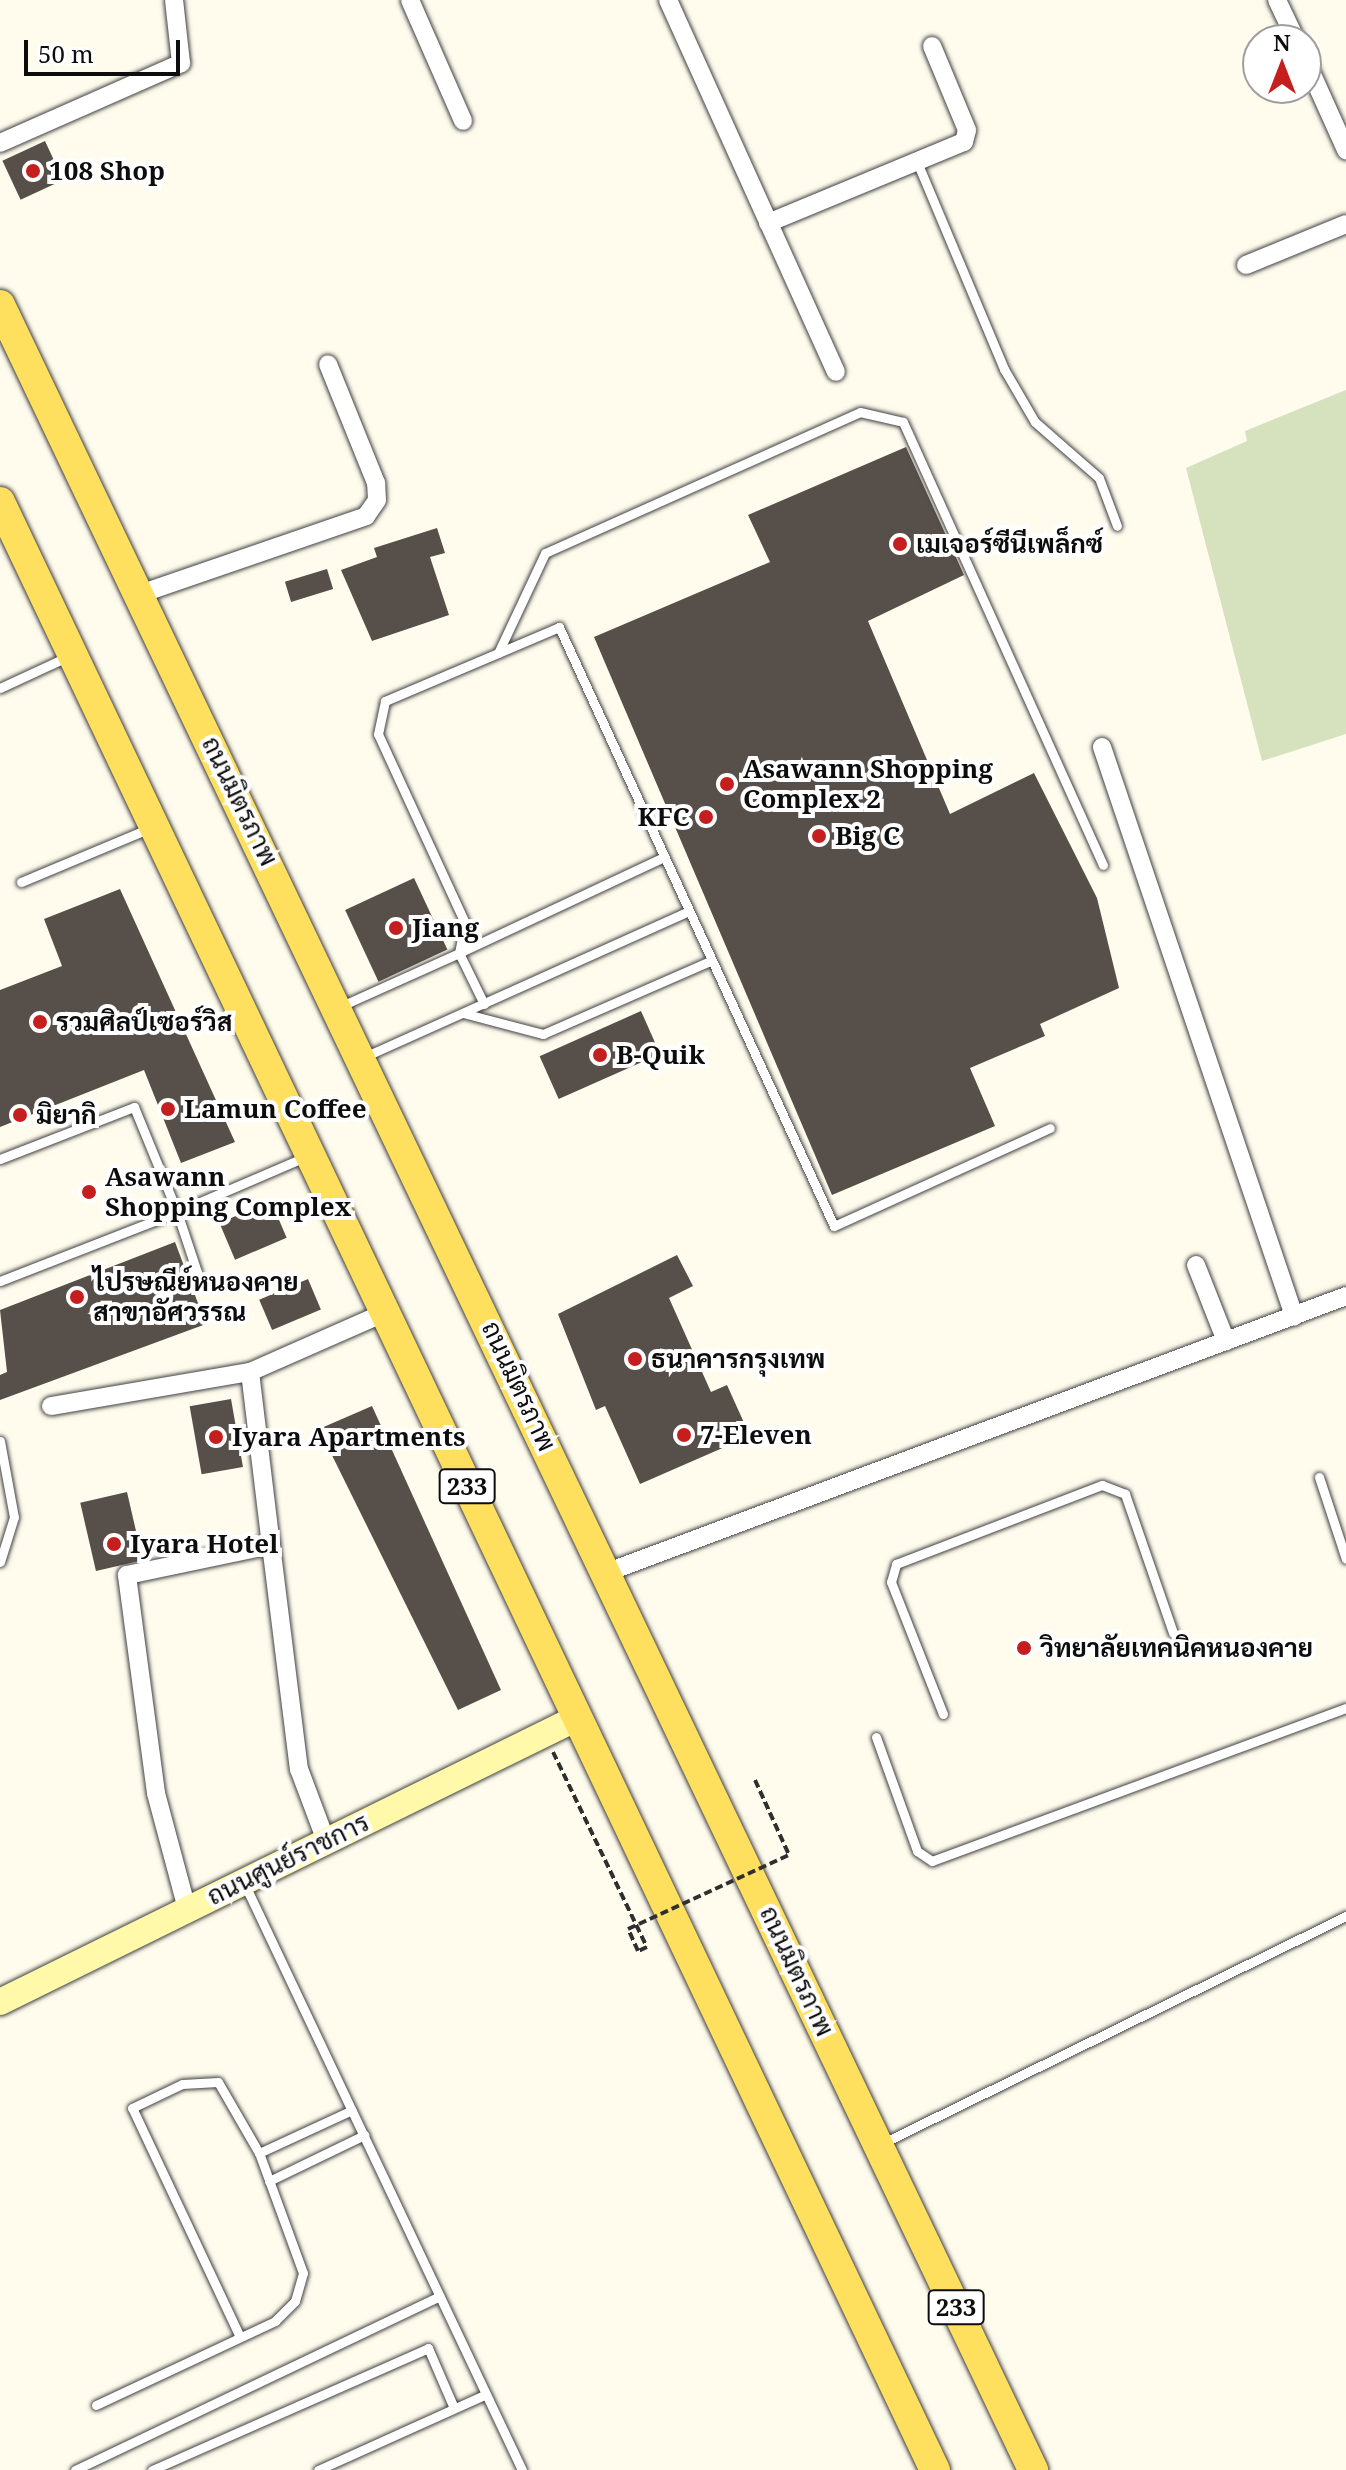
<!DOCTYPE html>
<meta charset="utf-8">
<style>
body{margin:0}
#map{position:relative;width:1346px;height:2470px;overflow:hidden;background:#fffcee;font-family:"Noto Serif",Sarabun,serif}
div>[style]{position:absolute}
.cemetery>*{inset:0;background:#d5e2bd}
.building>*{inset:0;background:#574f49;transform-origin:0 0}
.path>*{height:4px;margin-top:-2px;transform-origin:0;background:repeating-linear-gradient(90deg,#2f2f2f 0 8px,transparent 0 12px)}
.roads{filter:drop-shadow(0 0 2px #404040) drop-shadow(0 0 2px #404040)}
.lane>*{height:9px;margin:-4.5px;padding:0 4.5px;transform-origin:4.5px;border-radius:4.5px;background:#fff}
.street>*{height:18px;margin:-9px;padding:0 9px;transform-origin:9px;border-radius:9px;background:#fff}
.secondary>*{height:26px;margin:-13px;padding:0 13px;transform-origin:13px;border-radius:13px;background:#fff9a9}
.primary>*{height:30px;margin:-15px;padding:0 15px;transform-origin:15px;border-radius:15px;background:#ffdf5e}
.path-bridge>*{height:4px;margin-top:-2px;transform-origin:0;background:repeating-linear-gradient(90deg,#2f2f2f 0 8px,transparent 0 12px)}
.dots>*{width:22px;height:22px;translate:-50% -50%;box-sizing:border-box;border:4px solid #fff;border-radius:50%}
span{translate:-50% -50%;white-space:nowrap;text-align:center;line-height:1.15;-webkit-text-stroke:8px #fff;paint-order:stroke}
.shield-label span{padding:2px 6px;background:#fff;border:2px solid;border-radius:6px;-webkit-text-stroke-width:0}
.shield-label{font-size:24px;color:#0d0d0d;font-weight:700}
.poi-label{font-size:26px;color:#0d0d0d;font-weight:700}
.left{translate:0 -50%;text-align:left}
.right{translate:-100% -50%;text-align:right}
.street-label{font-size:26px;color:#0d0d0d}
.north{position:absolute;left:1242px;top:24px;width:80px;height:80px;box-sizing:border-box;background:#fff;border:2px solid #9e9e9e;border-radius:50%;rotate:0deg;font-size:22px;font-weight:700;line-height:32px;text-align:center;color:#0d0d0d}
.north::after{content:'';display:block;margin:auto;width:28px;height:36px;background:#c51e1e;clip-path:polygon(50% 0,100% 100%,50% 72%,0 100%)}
.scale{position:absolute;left:24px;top:40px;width:156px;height:36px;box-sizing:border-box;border:4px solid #0d0d0d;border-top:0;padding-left:10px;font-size:24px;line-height:28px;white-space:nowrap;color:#0d0d0d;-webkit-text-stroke:6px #fff;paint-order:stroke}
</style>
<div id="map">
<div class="cemetery">
<i style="clip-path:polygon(1346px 390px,1346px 734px,1262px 761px,1186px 468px,1247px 441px,1245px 431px)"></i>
</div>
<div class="building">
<i style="left:45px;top:141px;width:43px;height:47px;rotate:65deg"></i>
<i style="clip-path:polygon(906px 447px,964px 575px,868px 621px,950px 814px,1034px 773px,1097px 898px,1119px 988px,1040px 1024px,1045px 1036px,970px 1068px,995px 1126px,832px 1195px,594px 637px,770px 562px,748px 515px)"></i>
<i style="clip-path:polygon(437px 528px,445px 553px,430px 557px,449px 615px,372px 641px,341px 570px,377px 557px,374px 548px)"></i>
<i style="left:327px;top:569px;width:21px;height:44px;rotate:73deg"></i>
<i style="left:414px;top:878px;width:79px;height:76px;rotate:65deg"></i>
<i style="clip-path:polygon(120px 889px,235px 1142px,181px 1163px,144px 1070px,0 1127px,0 990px,62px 966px,44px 919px)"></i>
<i style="left:641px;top:1011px;width:47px;height:111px;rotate:66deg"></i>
<i style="left:271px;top:1201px;width:40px;height:56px;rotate:67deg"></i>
<i style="clip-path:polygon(175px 1242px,187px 1274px,183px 1286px,193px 1290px,206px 1324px,0 1400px,0 1375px,7px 1372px,0 1310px)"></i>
<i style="clip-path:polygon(677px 1255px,693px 1286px,669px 1298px,711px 1392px,727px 1385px,750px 1436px,640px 1484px,605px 1406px,596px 1410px,558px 1314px)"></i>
<i style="left:308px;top:1279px;width:33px;height:53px;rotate:67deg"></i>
<i style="left:231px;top:1399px;width:69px;height:42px;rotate:80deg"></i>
<i style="clip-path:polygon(372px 1406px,501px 1690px,458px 1710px,319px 1429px)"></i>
<i style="left:127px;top:1492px;width:70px;height:48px;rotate:77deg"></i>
</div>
<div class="path">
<i style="left:553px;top:1752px;width:216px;rotate:64.3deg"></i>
<i style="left:647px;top:1947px;width:10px;rotate:156deg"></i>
<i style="left:638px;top:1951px;width:24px;rotate:-114deg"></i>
<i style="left:755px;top:1780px;width:82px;rotate:65.6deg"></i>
</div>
<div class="roads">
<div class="lane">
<i style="left:917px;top:162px;width:225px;rotate:67.2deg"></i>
<i style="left:1004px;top:369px;width:61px;rotate:59.7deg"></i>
<i style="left:1035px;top:422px;width:85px;rotate:41.2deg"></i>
<i style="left:1099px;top:478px;width:51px;rotate:69.4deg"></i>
<i style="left:498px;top:653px;width:110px;rotate:-64.8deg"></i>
<i style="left:545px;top:553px;width:345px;rotate:-24.1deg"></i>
<i style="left:860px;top:412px;width:44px;rotate:13.1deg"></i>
<i style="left:903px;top:422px;width:486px;rotate:65.7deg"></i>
<i style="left:0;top:688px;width:76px;rotate:-24.9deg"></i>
<i style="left:21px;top:882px;width:140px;rotate:-22.7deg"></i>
<i style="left:484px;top:1004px;width:57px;rotate:-116.1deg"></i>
<i style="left:459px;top:953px;width:226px;rotate:-25.1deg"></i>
<i style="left:339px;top:1007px;width:132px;rotate:-24.2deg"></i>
<i style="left:459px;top:953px;width:31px;rotate:-79deg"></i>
<i style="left:465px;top:923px;width:208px;rotate:-114.7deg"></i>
<i style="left:378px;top:734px;width:34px;rotate:-78deg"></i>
<i style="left:385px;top:701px;width:189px;rotate:-23deg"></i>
<i style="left:559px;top:627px;width:659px;rotate:65.34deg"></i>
<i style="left:834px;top:1226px;width:237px;rotate:-24.4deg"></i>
<i style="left:463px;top:1013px;width:83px;rotate:14.7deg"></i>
<i style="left:543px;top:1034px;width:184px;rotate:-23.6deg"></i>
<i style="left:364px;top:1057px;width:356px;rotate:-24.2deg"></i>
<i style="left:0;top:1159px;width:144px;rotate:-21.2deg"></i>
<i style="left:134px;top:1107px;width:113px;rotate:67.7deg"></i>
<i style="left:177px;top:1212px;width:139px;rotate:-23.3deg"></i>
<i style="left:0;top:1281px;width:190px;rotate:-21.3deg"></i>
<i style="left:177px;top:1212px;width:63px;rotate:71.6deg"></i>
<i style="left:197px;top:1272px;width:13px;rotate:122deg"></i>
<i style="left:0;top:1441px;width:77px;rotate:79.6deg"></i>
<i style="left:14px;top:1517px;width:47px;rotate:107.3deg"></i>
<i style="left:1319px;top:1477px;width:86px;rotate:71.8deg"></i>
<i style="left:943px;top:1714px;width:142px;rotate:-111.5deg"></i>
<i style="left:891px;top:1582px;width:19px;rotate:-74deg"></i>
<i style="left:896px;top:1564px;width:221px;rotate:-21deg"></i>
<i style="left:1102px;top:1485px;width:25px;rotate:21deg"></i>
<i style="left:1125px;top:1494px;width:147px;rotate:70.9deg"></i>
<i style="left:876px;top:1737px;width:121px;rotate:70.2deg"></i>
<i style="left:917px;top:1851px;width:18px;rotate:34deg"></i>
<i style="left:932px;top:1861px;width:441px;rotate:-20.3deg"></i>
<i style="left:245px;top:1885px;width:647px;rotate:64.66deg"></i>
<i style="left:883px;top:2143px;width:516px;rotate:-26.12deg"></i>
<i style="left:269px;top:2181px;width:106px;rotate:-25.8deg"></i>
<i style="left:240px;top:2337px;width:253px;rotate:-115.2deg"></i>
<i style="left:132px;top:2108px;width:55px;rotate:-25.6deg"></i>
<i style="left:182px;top:2084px;width:36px;rotate:-3deg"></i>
<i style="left:218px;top:2082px;width:82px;rotate:60deg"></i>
<i style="left:259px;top:2153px;width:102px;rotate:-24.8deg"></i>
<i style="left:96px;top:2405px;width:198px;rotate:-25.1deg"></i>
<i style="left:275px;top:2321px;width:28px;rotate:-45deg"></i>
<i style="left:295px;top:2301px;width:29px;rotate:-74deg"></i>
<i style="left:303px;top:2273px;width:128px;rotate:-110.1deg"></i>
<i style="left:75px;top:2470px;width:404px;rotate:-25.5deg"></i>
<i style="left:152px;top:2470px;width:302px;rotate:-23.8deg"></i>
<i style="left:428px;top:2348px;width:65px;rotate:66.6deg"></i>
<i style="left:318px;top:2470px;width:184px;rotate:-24.3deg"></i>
</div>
<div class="street">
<i style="left:410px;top:0;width:132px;rotate:66.3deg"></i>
<i style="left:668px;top:0;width:408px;rotate:65.7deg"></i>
<i style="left:1277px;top:0;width:44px;rotate:64.6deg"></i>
<i style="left:1306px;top:61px;width:98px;rotate:65.8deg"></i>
<i style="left:0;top:143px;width:198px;rotate:-23.8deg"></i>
<i style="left:181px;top:63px;width:63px;rotate:-96.3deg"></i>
<i style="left:768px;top:223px;width:212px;rotate:-22.5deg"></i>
<i style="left:964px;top:142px;width:12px;rotate:-76deg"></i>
<i style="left:967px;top:130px;width:91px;rotate:-112.6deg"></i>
<i style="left:1246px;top:265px;width:108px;rotate:-22.3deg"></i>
<i style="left:140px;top:594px;width:239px;rotate:-19deg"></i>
<i style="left:366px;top:516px;width:19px;rotate:-55deg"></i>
<i style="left:377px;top:500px;width:17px;rotate:-93deg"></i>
<i style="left:376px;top:483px;width:128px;rotate:-112deg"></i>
<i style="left:1102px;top:747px;width:601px;rotate:71.35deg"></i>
<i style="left:1196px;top:1265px;width:82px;rotate:68.5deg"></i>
<i style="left:250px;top:1372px;width:174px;rotate:83.1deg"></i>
<i style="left:51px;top:1406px;width:202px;rotate:-9.7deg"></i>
<i style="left:250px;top:1372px;width:146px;rotate:-23.8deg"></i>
<i style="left:608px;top:1572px;width:788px;rotate:-20.5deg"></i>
<i style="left:187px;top:1909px;width:120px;rotate:-105deg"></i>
<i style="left:156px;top:1793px;width:220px;rotate:-97.6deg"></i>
<i style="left:127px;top:1575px;width:147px;rotate:-11.8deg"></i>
<i style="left:271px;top:1545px;width:226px;rotate:82.9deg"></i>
<i style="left:299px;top:1769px;width:77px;rotate:69.4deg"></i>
</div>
<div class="secondary">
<i style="left:0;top:2002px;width:643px;rotate:-26.21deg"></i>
</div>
<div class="primary">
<i style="left:0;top:305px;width:2399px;rotate:64.49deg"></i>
<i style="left:0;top:502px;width:2179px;rotate:64.59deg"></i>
</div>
</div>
<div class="path-bridge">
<i style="left:628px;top:1929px;width:177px;rotate:-24.7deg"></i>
</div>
<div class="dots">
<i style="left:33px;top:171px;background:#c51e1e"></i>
<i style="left:900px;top:544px;background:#c51e1e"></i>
<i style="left:727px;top:784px;background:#c51e1e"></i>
<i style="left:706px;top:817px;background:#c51e1e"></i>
<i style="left:819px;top:836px;background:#c51e1e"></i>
<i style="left:396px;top:928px;background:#c51e1e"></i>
<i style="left:40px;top:1022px;background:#c51e1e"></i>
<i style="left:600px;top:1055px;background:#c51e1e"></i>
<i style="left:168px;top:1109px;background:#c51e1e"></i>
<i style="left:20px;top:1115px;background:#c51e1e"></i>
<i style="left:89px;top:1192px;background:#c51e1e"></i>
<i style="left:77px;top:1297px;background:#c51e1e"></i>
<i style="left:635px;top:1359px;background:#c51e1e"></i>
<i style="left:684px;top:1435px;background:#c51e1e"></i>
<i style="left:216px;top:1437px;background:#c51e1e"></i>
<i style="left:114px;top:1544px;background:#c51e1e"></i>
<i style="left:1024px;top:1648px;background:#c51e1e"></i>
</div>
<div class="shield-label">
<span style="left:467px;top:1486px">233</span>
<span style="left:956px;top:2307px">233</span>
</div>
<div class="poi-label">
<span class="left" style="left:49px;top:171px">108 Shop</span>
<span class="left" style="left:916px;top:544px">เมเจอร์ซีนีเพล็กซ์</span>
<span class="left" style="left:743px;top:784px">Asawann Shopping<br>Complex 2</span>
<span class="right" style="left:690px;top:817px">KFC</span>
<span class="left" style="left:835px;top:836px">Big C</span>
<span class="left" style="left:412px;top:928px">Jiang</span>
<span class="left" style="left:56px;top:1022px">รวมศิลป์เซอร์วิส</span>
<span class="left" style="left:616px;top:1055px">B-Quik</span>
<span class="left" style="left:184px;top:1109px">Lamun Coffee</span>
<span class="left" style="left:36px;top:1115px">มิยากิ</span>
<span class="left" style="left:105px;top:1192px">Asawann<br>Shopping Complex</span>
<span class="left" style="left:93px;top:1297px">ไปรษณีย์หนองคาย<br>สาขาอัศวรรณ</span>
<span class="left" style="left:651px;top:1359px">ธนาคารกรุงเทพ</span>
<span class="left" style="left:700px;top:1435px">7-Eleven</span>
<span class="left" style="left:232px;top:1437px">Iyara Apartments</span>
<span class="left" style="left:130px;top:1544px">Iyara Hotel</span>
<span class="left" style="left:1040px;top:1648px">วิทยาลัยเทคนิคหนองคาย</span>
</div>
<div class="street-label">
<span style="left:240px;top:801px;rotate:64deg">ถนนมิตรภาพ</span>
<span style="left:519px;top:1386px;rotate:65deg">ถนนมิตรภาพ</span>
<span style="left:288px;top:1859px;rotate:-26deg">ถนนศูนย์ราชการ</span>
<span style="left:797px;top:1971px;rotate:65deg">ถนนมิตรภาพ</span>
</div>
<div class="north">N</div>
<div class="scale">50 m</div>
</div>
